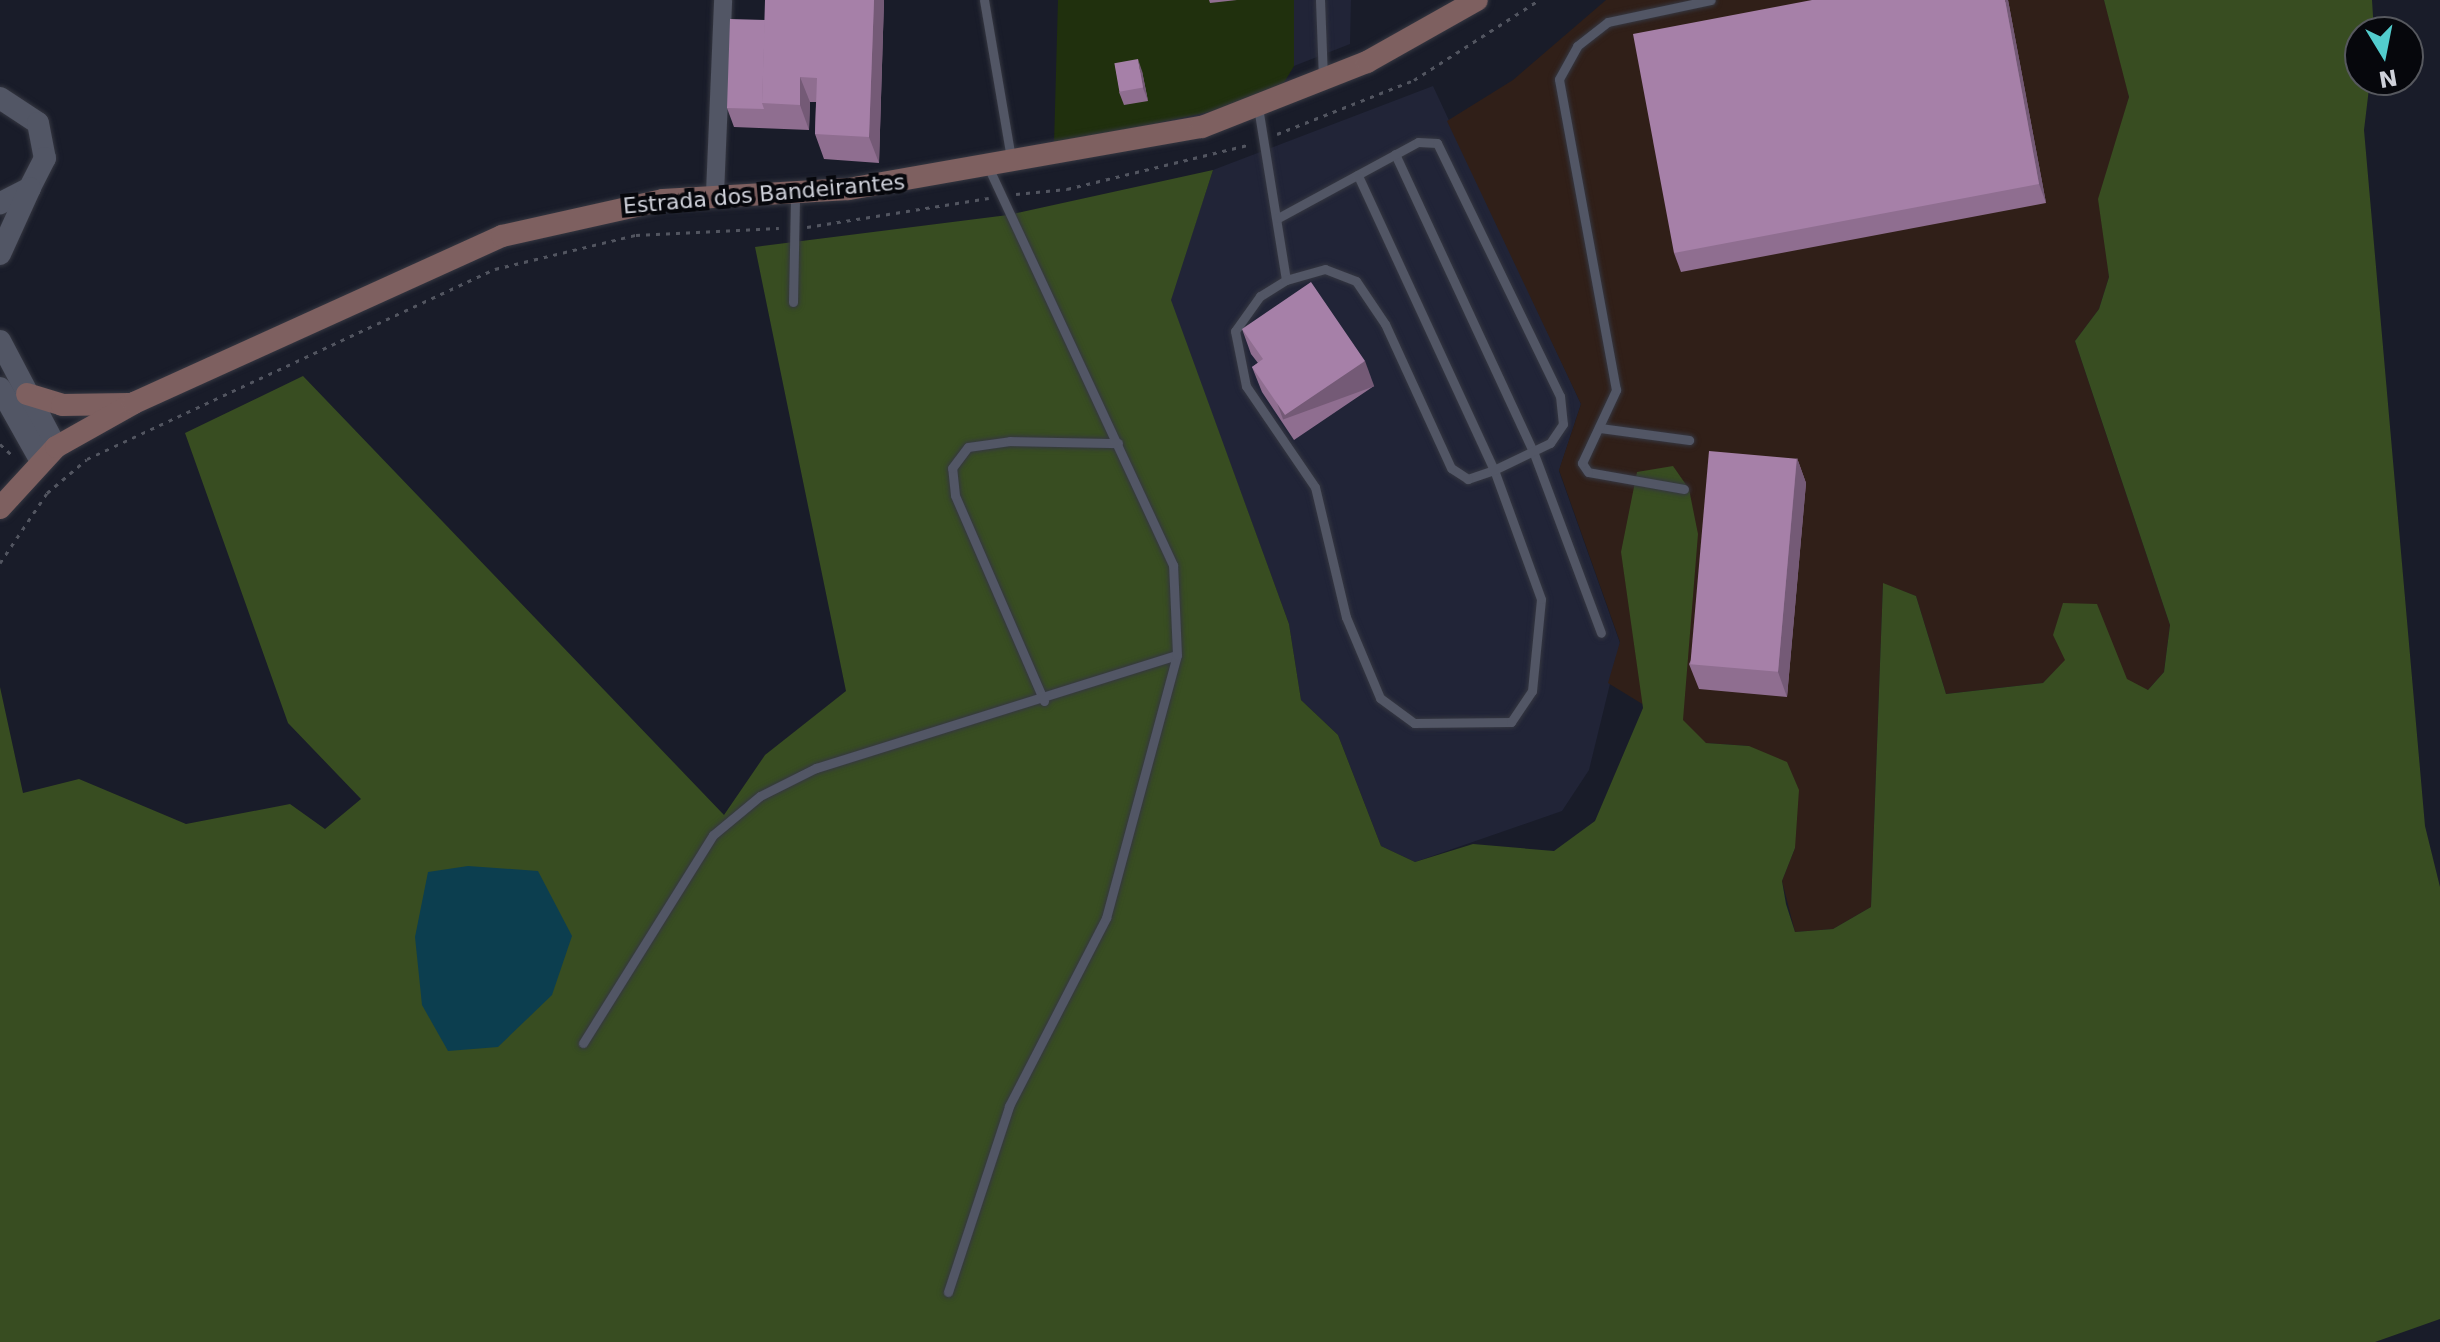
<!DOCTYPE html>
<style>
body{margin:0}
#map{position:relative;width:2440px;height:1342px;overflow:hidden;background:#191c29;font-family:"DejaVu Sans",sans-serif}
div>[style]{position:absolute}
.built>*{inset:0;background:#212437}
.industrial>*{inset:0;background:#301f18}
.green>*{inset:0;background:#20300d}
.forest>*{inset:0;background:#384d21}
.water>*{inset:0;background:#0c3e4f}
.path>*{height:3px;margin-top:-1.5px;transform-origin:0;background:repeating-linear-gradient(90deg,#525560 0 4px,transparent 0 10px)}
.roads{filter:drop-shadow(0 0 2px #353741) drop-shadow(0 0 2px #353741)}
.service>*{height:9px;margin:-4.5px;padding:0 4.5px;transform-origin:4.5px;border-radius:4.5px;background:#525665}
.minor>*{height:18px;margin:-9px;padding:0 9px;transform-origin:9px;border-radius:9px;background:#525665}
.tertiary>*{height:22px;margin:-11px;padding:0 11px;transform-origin:11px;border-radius:11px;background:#525665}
.secondary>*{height:22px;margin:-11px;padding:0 11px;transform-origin:11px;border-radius:11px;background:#7e6060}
.wall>*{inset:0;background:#8f6e90}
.shaded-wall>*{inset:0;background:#745a76;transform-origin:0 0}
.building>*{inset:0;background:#a680a8;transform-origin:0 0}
span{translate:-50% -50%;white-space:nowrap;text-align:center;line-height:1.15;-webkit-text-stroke:8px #06070c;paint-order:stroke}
.street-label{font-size:22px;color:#cfd1da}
.north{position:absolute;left:2344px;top:16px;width:80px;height:80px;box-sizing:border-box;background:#06070c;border:2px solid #56585e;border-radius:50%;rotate:170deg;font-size:22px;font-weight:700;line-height:32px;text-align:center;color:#cfd1da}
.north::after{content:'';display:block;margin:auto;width:28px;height:36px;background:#52cdce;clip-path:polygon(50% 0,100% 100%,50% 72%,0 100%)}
</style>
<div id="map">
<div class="built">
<i style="clip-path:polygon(1294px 0,1351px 0,1350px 44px,1294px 66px)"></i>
<i style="clip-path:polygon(1433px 86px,1581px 404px,1559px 471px,1620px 643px,1589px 770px,1562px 811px,1415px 862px,1381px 846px,1338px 735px,1301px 700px,1289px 624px,1170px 300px,1213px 170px)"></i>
</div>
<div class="industrial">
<i style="clip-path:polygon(1606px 0,2104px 0,2120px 53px,2129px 97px,2105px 239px,2109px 277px,2099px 309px,2075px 341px,2170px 625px,2164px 672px,2148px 690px,2066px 660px,2043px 683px,1946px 694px,1916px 596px,1883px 584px,1871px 907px,1833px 929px,1795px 932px,1782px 881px,1795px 848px,1749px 746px,1706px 743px,1608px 683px,1620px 642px,1559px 470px,1581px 404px,1447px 121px,1513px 80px)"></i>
</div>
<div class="green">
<i style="clip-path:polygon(1058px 0,1294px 0,1294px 66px,1282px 86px,1214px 111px,1054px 145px)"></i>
</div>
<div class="forest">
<i style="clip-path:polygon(2104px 0,2372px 0,2374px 32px,2360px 32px,2360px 80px,2370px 80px,2364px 130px,2425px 826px,2440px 887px,2440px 1319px,2375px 1342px,0 1342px,0 687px,23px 793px,79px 779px,186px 824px,290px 804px,325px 829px,361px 799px,288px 723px,185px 433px,303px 376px,724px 815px,765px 755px,846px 691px,755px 247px,1008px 215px,1213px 170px,1171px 300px,1289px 624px,1301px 700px,1338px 735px,1381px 846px,1415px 862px,1473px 844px,1554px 851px,1595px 821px,1643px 708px,1621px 552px,1637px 472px,1673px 466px,1689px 489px,1698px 534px,1683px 720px,1706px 743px,1749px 746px,1787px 762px,1799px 790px,1795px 848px,1782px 881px,1786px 904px,1795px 932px,1833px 929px,1871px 907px,1883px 583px,1916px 596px,1946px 694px,2043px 683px,2065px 660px,2053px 635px,2063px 603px,2097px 604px,2127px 679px,2148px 690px,2164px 672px,2170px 625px,2075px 341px,2099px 309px,2109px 277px,2098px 199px,2129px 97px)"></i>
</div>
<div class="water">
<i style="clip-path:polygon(468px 866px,538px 871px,572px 936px,552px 995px,498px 1047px,448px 1051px,422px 1005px,415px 937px,428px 872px)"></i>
</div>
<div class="path">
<i style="left:1277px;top:134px;width:147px;rotate:-21.5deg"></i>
<i style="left:1414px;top:80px;width:148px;rotate:-32.6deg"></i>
<i style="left:1016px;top:194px;width:51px;rotate:-5.6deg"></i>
<i style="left:1067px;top:189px;width:189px;rotate:-13.7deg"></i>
<i style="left:807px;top:227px;width:184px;rotate:-9.1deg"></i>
<i style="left:0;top:444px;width:16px;rotate:43deg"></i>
<i style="left:0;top:563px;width:84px;rotate:-56.1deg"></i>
<i style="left:47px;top:493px;width:52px;rotate:-40.4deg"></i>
<i style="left:87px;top:459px;width:450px;rotate:-25deg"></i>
<i style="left:495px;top:269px;width:145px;rotate:-13.6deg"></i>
<i style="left:636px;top:235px;width:143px;rotate:-2.8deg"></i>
</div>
<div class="roads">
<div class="service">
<i style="left:984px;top:0;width:160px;rotate:80.3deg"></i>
<i style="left:1320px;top:0;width:78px;rotate:87.8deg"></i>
<i style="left:1258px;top:107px;width:175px;rotate:80.8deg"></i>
<i style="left:1286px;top:280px;width:31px;rotate:148deg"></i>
<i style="left:1260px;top:296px;width:43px;rotate:125.5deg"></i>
<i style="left:1235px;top:331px;width:56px;rotate:78.7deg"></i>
<i style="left:1246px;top:386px;width:122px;rotate:55.7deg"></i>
<i style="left:1315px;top:487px;width:134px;rotate:76.6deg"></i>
<i style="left:1346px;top:617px;width:88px;rotate:67.2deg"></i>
<i style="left:1380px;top:698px;width:42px;rotate:36.3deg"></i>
<i style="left:1414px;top:723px;width:97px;rotate:-0.6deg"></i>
<i style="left:1511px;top:722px;width:37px;rotate:-56deg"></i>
<i style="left:1532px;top:691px;width:92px;rotate:-84.4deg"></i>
<i style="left:1541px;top:599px;width:137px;rotate:-110deg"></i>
<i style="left:1494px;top:470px;width:28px;rotate:161deg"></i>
<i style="left:1468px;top:479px;width:20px;rotate:-147deg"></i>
<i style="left:1451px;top:468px;width:158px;rotate:-114.6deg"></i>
<i style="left:1385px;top:324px;width:52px;rotate:-124deg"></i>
<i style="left:1356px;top:281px;width:33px;rotate:-159deg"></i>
<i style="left:1325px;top:269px;width:41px;rotate:164.2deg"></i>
<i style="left:1395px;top:154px;width:327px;rotate:65.1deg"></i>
<i style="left:1533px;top:451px;width:194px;rotate:69.5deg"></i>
<i style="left:1278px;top:218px;width:159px;rotate:-28.5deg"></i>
<i style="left:1418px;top:142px;width:19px;rotate:3deg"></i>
<i style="left:1437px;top:143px;width:281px;rotate:64.1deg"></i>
<i style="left:1560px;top:396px;width:28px;rotate:84deg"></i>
<i style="left:1563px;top:424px;width:23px;rotate:124deg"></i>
<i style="left:1550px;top:443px;width:62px;rotate:154.3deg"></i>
<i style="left:1494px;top:470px;width:325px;rotate:-114.8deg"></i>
<i style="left:793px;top:302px;width:108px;rotate:-88.9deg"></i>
<i style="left:1600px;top:428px;width:90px;rotate:7.7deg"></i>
<i style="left:1684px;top:489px;width:97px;rotate:-170deg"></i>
<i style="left:1588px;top:472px;width:11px;rotate:-124deg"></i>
<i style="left:1582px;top:463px;width:81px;rotate:-65deg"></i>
<i style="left:1616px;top:390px;width:316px;rotate:-100.4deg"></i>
<i style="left:1559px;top:79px;width:38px;rotate:-61deg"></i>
<i style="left:1577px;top:46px;width:39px;rotate:-38deg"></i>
<i style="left:1608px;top:22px;width:105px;rotate:-12.1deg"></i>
<i style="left:1044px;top:701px;width:224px;rotate:-113.4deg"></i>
<i style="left:955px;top:495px;width:27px;rotate:-96deg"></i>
<i style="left:952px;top:468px;width:26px;rotate:-53deg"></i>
<i style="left:968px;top:447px;width:42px;rotate:-8.1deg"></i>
<i style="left:1010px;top:441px;width:108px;rotate:1.1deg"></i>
<i style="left:583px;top:1043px;width:245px;rotate:-58deg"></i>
<i style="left:713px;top:835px;width:61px;rotate:-39.7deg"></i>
<i style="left:760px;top:796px;width:63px;rotate:-26.6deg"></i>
<i style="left:816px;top:768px;width:378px;rotate:-17.4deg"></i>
<i style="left:948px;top:1292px;width:196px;rotate:-71.8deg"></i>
<i style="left:1009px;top:1106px;width:212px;rotate:-62.7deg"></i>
<i style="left:1106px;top:918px;width:272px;rotate:-74.9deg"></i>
<i style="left:1177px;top:655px;width:90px;rotate:-92.5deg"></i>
<i style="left:1173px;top:565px;width:437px;rotate:-114.9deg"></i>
</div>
<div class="minor">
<i style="left:715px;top:194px;width:194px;rotate:-87.6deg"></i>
</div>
<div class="tertiary">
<i style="left:0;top:98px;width:45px;rotate:33.3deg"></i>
<i style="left:38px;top:123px;width:36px;rotate:79deg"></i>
<i style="left:45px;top:158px;width:34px;rotate:117deg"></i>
<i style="left:30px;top:188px;width:34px;rotate:153deg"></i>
<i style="left:0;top:254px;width:72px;rotate:-65.6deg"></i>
<i style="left:0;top:341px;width:120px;rotate:62.2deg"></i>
<i style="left:0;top:388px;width:84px;rotate:60.7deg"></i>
</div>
<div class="secondary">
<i style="left:27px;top:394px;width:37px;rotate:17deg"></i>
<i style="left:62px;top:405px;width:67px;rotate:-0.9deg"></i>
<i style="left:0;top:508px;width:83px;rotate:-47.4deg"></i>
<i style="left:56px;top:447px;width:90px;rotate:-29.4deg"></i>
<i style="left:134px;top:403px;width:404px;rotate:-24.4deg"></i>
<i style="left:502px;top:236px;width:165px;rotate:-12.6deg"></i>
<i style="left:663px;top:200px;width:186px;rotate:-3.4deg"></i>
<i style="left:849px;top:189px;width:358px;rotate:-10deg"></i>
<i style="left:1202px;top:127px;width:177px;rotate:-21.5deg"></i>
<i style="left:1367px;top:62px;width:126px;rotate:-29.4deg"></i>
</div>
</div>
<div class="wall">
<i style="clip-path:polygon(765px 0,884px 0,879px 163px,824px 159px,815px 134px,816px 102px,810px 102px,809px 130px,734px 127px,727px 108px,765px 20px)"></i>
<i style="clip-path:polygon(1209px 0,1237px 0,1210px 3px)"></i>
<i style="clip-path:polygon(2008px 0,2046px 203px,1681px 272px,1674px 253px)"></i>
<i style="clip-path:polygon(1142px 71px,1148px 101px,1124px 105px,1119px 92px)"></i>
<i style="clip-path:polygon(1242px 329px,1374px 386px,1294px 440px,1262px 392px,1252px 367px,1258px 363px,1251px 354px)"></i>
<i style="clip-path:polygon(1797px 458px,1806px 483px,1787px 697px,1699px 689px,1689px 664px)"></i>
</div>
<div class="shaded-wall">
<i style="clip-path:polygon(874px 0,884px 0,879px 163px,869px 137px)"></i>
<i style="clip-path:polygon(2005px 0,2008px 0,2046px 203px,2039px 184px)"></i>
<i style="clip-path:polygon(1138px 59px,1142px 71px,1148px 101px,1143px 88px)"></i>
<i style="clip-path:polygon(800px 77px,810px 102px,809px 130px,800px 105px)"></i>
<i style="left:1365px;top:361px;width:27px;height:97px;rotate:70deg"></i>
<i style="clip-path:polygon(1797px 458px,1806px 483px,1787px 697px,1778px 672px)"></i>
</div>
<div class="building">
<i style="clip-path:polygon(765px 0,874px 0,869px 137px,815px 134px,817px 78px,800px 77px,800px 105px,762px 103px)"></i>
<i style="clip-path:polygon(1812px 0,2005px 0,2039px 184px,1674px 253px,1633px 34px)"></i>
<i style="clip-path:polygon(730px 19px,765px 20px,762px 103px,764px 109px,727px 108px)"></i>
<i style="left:1138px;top:59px;width:29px;height:24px;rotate:80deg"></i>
<i style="clip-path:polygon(1311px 282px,1365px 361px,1285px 415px,1252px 367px,1263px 359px,1242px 329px)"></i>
<i style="left:1709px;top:451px;width:88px;height:214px;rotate:5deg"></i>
</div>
<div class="street-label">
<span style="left:764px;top:194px;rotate:-5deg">Estrada dos Bandeirantes</span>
</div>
<div class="north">N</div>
</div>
